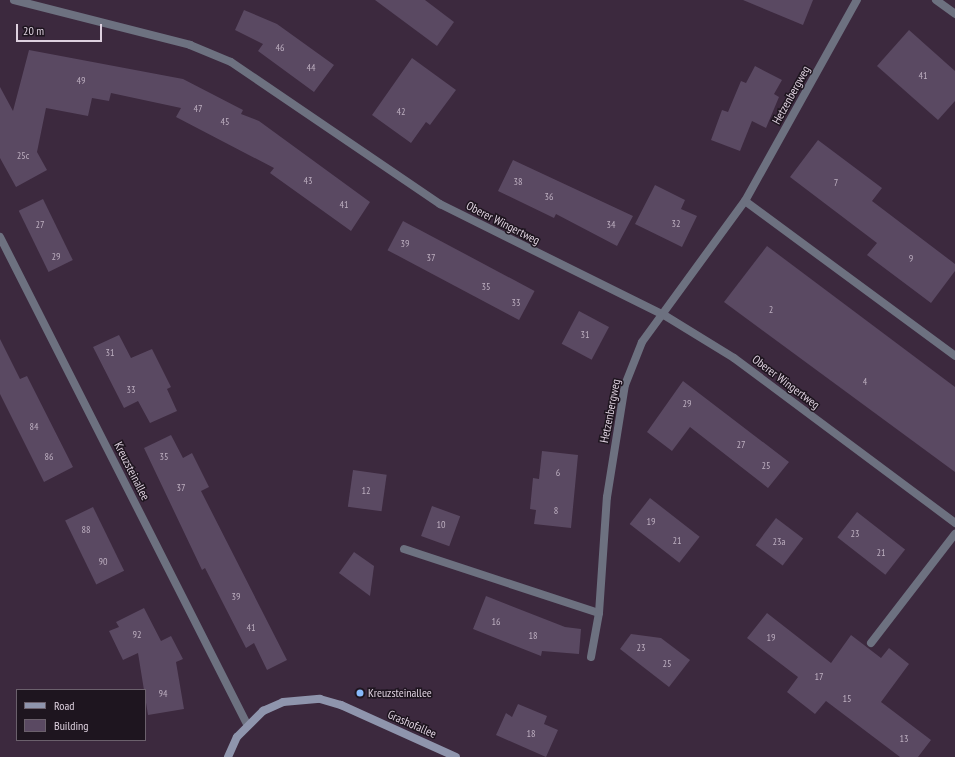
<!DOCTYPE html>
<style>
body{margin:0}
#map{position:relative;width:955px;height:757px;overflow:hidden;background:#3c293e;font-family:"PT Sans Narrow",sans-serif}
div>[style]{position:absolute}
.building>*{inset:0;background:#5a4962;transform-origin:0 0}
.street>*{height:8px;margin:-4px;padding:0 4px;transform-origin:4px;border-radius:4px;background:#6d7180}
.secondary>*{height:8px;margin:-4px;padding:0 4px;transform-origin:4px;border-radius:4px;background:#8f95ad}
.dots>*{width:11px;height:11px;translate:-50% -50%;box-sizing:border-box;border:2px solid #1e151f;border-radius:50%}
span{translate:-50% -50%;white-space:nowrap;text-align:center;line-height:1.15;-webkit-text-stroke:3px #1e151f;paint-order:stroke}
.number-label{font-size:10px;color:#bdafc0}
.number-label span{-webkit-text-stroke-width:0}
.street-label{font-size:12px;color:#ded1df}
.poi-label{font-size:12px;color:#ded1df}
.left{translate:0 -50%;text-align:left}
.legend{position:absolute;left:16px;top:689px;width:130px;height:52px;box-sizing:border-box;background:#1e151f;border:1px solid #6b606c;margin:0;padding:5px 7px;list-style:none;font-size:12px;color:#ded1df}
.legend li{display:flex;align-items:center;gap:8px;height:20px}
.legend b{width:20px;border:1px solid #6b606c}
.scale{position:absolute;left:16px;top:24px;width:86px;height:18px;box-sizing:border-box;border:2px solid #ded1df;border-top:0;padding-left:5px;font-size:12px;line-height:14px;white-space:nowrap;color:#ded1df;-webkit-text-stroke:3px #1e151f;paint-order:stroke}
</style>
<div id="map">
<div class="building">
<i style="clip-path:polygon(375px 0,425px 0,454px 22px,437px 46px)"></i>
<i style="clip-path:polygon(743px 0,813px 0,803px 25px)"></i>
<i style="clip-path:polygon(244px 10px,277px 24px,334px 65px,314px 92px,258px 51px,263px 44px,235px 30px)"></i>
<i style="clip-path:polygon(909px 30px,955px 71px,955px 101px,938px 120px,877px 66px)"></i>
<i style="clip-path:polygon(29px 50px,183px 79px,243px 110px,241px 114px,259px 121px,370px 202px,351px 231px,270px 173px,274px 168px,176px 117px,181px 108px,111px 93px,109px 101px,92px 98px,88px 116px,46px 108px,37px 152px,47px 170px,16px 187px,0 158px,0 87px,13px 111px)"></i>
<i style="clip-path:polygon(412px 58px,456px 90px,430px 125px,426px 122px,411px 143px,372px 115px)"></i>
<i style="clip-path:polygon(755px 66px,782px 80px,774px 94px,779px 97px,766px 128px,752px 121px,740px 151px,711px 140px,722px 110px,728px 112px,741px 81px,746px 83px)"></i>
<i style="clip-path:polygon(818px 140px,882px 188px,872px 201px,955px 264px,955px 271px,931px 303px,867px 255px,877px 243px,790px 177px)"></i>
<i style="clip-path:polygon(513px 160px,633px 216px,617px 246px,556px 214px,554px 218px,498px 191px)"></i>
<i style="clip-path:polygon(655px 185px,685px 200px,681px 209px,697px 216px,682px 247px,635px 224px)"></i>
<i style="left:43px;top:199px;width:68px;height:27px;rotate:64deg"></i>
<i style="left:403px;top:221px;width:149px;height:33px;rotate:28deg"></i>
<i style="clip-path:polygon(767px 246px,955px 387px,955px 472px,724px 302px)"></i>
<i style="left:579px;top:311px;width:34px;height:37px;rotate:28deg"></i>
<i style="clip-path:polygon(119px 335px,131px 358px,152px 349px,171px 387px,167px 389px,177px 411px,150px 423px,138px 401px,124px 408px,93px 347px)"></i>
<i style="clip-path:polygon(0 339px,20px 379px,27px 376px,73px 467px,44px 482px,0 394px)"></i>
<i style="clip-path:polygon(683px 381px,789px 462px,768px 488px,690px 427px,672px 451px,647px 432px)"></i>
<i style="clip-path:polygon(171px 435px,183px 458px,192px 453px,209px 487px,201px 491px,287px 660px,267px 670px,254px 643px,246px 648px,205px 568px,202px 570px,144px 448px)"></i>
<i style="clip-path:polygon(542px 451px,578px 455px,571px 528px,534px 524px,536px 510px,530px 509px,533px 478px,539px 479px)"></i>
<i style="left:353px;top:470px;width:34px;height:37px;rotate:8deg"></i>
<i style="left:650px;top:498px;width:63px;height:33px;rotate:38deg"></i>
<i style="left:432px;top:506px;width:30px;height:32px;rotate:20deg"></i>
<i style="left:93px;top:507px;width:71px;height:31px;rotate:64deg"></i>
<i style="left:857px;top:512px;width:61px;height:32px;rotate:38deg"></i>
<i style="left:776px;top:518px;width:34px;height:34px;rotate:37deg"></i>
<i style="clip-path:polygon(354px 552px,374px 566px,370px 596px,339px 573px)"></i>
<i style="clip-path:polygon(486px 596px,565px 627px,581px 629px,579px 654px,542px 651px,541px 656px,473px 629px)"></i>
<i style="clip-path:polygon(144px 608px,161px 641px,171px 636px,183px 659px,176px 662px,184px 709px,148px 715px,138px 653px,123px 660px,109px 631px,119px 627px,116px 622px)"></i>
<i style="clip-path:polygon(767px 613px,831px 663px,851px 635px,881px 658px,889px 648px,909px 664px,881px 702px,931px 740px,918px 757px,900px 757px,826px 701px,815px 714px,787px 692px,798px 677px,747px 638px)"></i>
<i style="clip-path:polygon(631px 634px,661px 638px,690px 660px,669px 687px,620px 649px)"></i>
<i style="clip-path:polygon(518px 704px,547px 716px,544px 724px,558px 730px,546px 757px,496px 735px,506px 713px,512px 717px)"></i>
</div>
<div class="street">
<i style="left:14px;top:0;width:182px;rotate:14.3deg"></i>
<i style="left:190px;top:45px;width:44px;rotate:22.5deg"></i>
<i style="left:231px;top:62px;width:253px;rotate:34.2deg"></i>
<i style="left:440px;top:204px;width:250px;rotate:26.4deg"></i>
<i style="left:664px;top:315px;width:82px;rotate:31.6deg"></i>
<i style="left:734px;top:358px;width:276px;rotate:36.7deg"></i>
<i style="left:936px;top:0;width:24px;rotate:36deg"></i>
<i style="left:745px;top:201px;width:261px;rotate:36.4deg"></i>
<i style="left:0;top:237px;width:546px;rotate:63.11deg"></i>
<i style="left:404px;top:549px;width:205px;rotate:18.2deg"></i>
<i style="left:871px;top:643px;width:138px;rotate:-52.4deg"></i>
<i style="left:591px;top:657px;width:45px;rotate:-79.7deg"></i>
<i style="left:599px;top:613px;width:116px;rotate:-86.1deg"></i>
<i style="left:607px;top:497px;width:113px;rotate:-80.9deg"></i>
<i style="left:625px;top:385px;width:46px;rotate:-68.4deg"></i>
<i style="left:642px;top:342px;width:175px;rotate:-53.9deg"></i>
<i style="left:745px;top:201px;width:230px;rotate:-60.9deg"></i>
</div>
<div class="secondary">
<i style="left:228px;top:757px;width:22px;rotate:-66deg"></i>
<i style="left:237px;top:737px;width:37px;rotate:-45deg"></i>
<i style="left:263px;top:711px;width:22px;rotate:-24deg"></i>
<i style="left:283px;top:702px;width:37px;rotate:-5deg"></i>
<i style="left:320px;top:699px;width:22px;rotate:16deg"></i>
<i style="left:341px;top:705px;width:126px;rotate:24.3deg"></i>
</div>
<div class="dots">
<i style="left:360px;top:693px;background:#88bafc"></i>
</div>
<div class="number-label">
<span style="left:280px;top:48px">46</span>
<span style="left:311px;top:68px">44</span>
<span style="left:923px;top:76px">41</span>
<span style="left:81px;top:81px">49</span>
<span style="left:198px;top:109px">47</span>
<span style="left:401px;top:112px">42</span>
<span style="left:225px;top:122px">45</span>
<span style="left:23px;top:156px">25c</span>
<span style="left:308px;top:181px">43</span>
<span style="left:518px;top:182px">38</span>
<span style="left:836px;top:183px">7</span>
<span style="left:549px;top:197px">36</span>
<span style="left:344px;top:205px">41</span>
<span style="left:676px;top:224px">32</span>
<span style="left:40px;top:225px">27</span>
<span style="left:611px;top:225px">34</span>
<span style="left:405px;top:244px">39</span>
<span style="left:56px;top:257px">29</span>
<span style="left:431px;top:258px">37</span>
<span style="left:911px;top:259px">9</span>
<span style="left:486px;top:287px">35</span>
<span style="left:516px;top:303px">33</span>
<span style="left:771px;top:310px">2</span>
<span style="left:585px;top:335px">31</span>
<span style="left:110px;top:353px">31</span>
<span style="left:865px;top:382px">4</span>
<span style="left:131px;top:390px">33</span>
<span style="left:687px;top:404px">29</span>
<span style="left:34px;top:427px">84</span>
<span style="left:741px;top:445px">27</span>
<span style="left:49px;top:457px">86</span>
<span style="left:164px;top:457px">35</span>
<span style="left:766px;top:466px">25</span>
<span style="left:558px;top:473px">6</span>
<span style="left:181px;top:488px">37</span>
<span style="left:366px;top:491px">12</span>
<span style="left:556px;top:511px">8</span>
<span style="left:651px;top:522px">19</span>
<span style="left:441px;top:525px">10</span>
<span style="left:86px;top:530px">88</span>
<span style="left:855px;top:534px">23</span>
<span style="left:677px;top:541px">21</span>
<span style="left:779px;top:542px">23a</span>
<span style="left:881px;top:553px">21</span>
<span style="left:103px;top:562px">90</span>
<span style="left:236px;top:597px">39</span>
<span style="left:496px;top:622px">16</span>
<span style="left:251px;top:628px">41</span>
<span style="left:137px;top:635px">92</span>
<span style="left:533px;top:636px">18</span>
<span style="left:771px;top:638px">19</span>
<span style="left:641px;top:648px">23</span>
<span style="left:667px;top:664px">25</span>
<span style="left:819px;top:677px">17</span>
<span style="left:163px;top:694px">94</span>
<span style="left:847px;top:699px">15</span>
<span style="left:531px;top:734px">18</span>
<span style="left:904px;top:739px">13</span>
</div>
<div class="street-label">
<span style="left:791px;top:95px;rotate:-61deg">Hetzenbergweg</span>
<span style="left:503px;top:223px;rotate:27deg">Oberer Wingertweg</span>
<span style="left:786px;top:382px;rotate:37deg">Oberer Wingertweg</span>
<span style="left:610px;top:411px;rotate:-79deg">Hetzenbergweg</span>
<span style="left:132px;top:471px;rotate:63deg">Kreuzsteinallee</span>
<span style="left:412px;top:724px;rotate:24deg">Grashofallee</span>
</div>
<div class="poi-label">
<span class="left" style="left:368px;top:693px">Kreuzsteinallee</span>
</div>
<ul class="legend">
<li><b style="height:5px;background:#8f95ad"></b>Road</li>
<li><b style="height:11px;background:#5a4962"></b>Building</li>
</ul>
<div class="scale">20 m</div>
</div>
